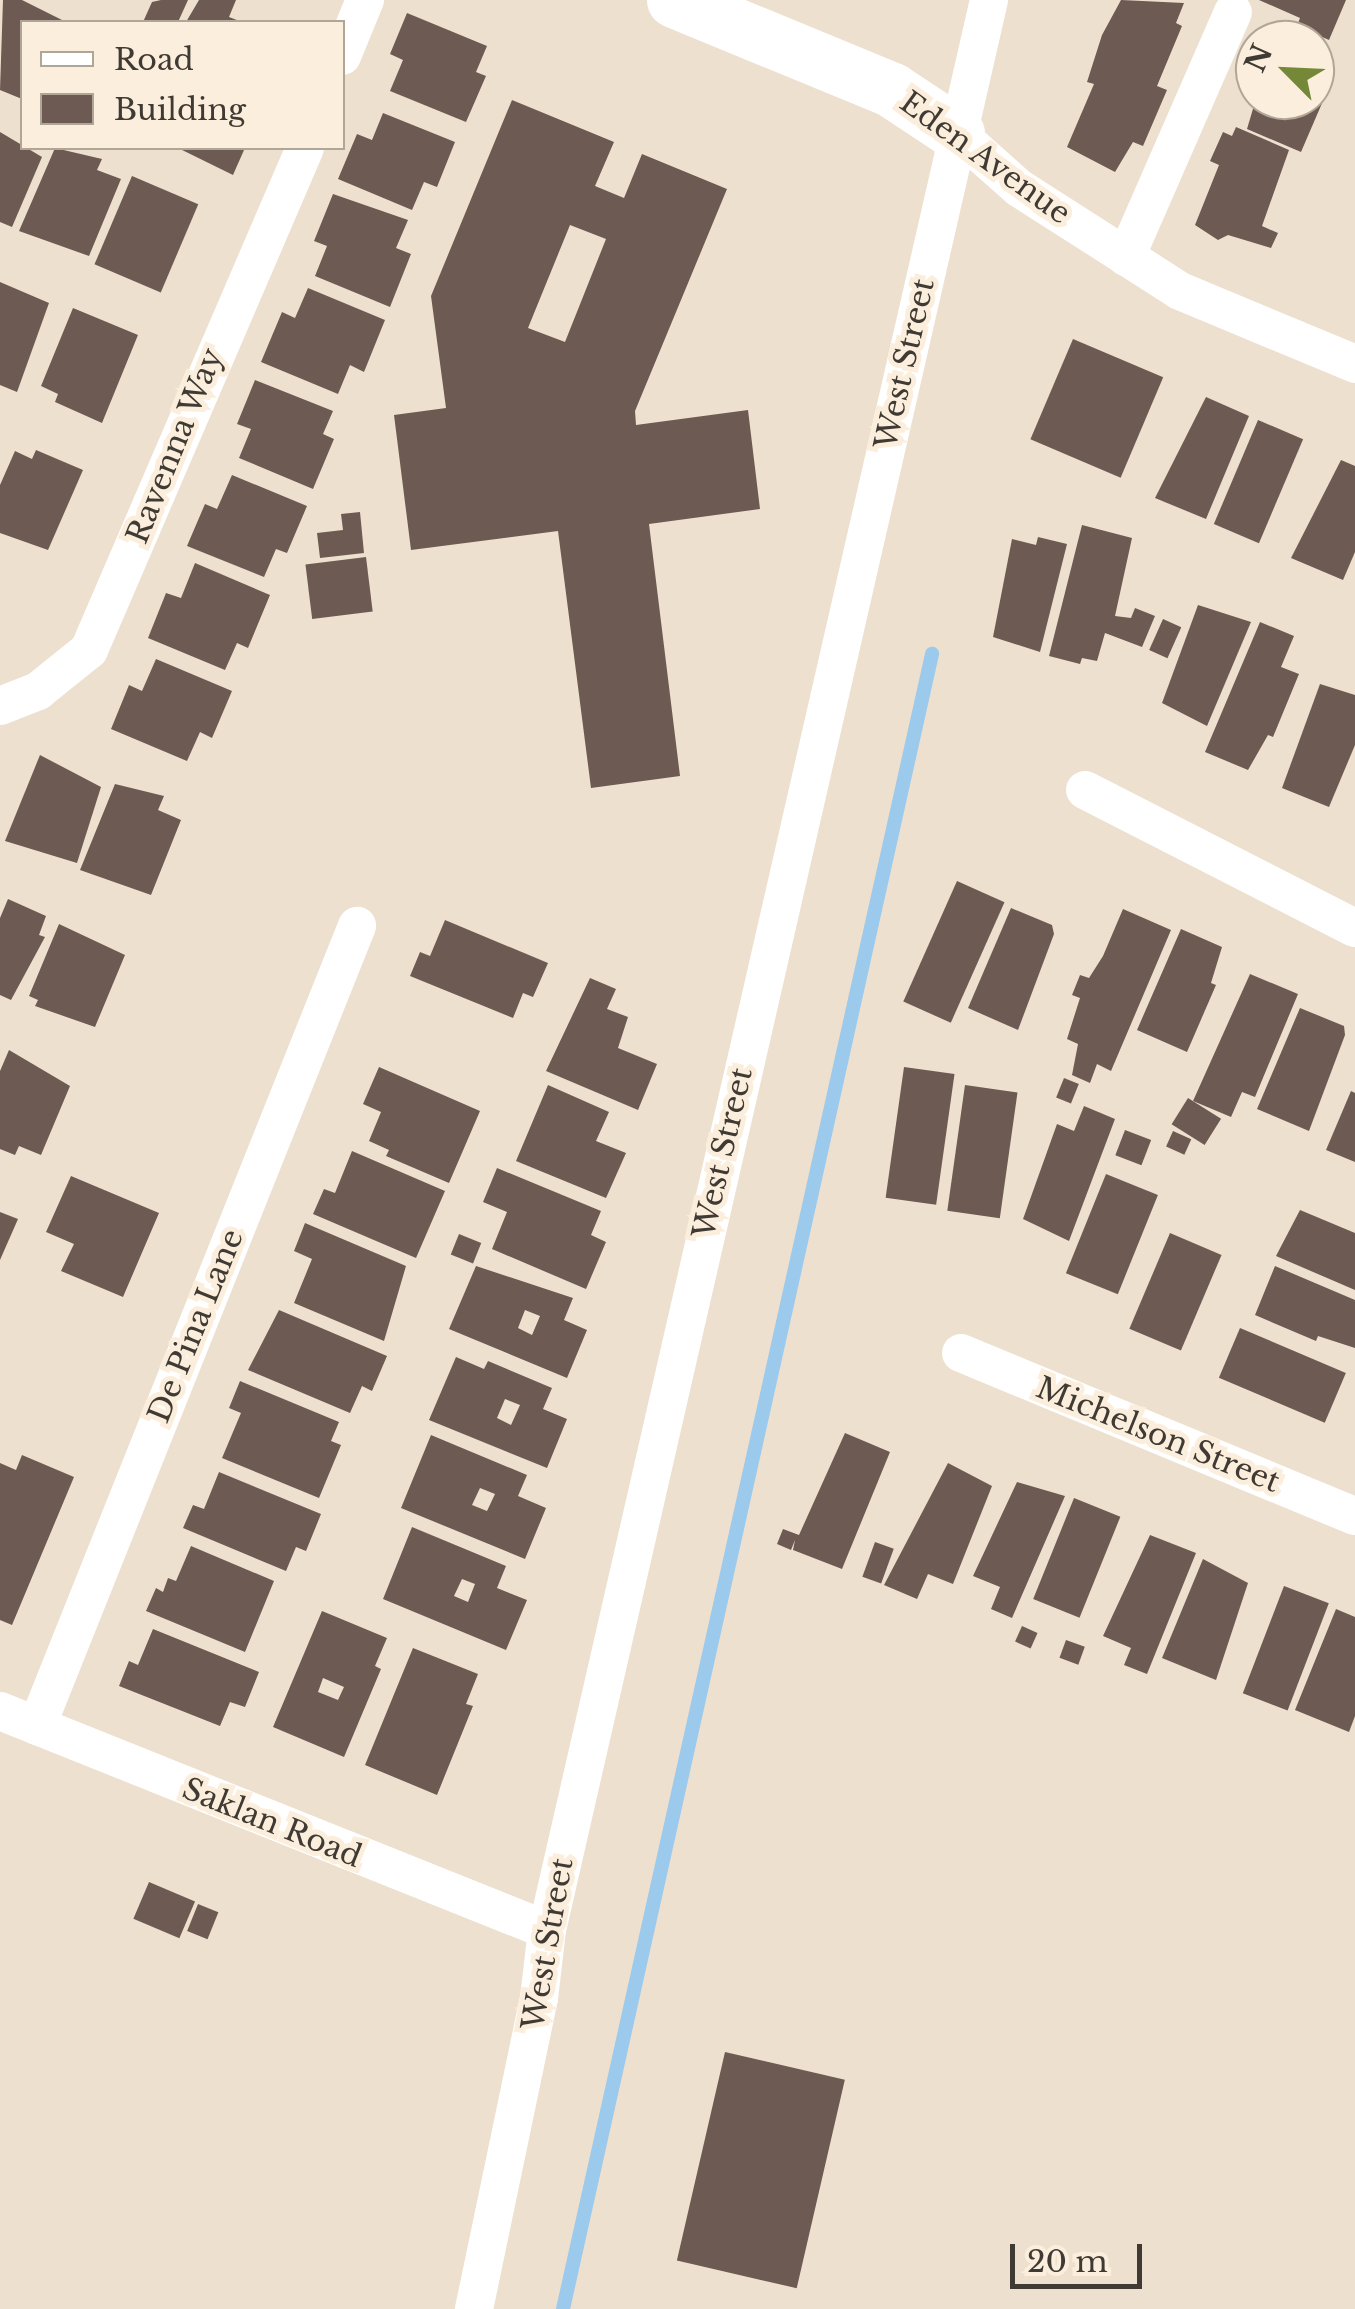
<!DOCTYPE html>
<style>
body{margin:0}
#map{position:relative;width:1355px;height:2309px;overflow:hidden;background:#eee0cf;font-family:"Libre Baskerville",serif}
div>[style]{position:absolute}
.stream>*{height:14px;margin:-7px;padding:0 7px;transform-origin:7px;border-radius:7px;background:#9bcaec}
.building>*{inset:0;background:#6d5a53;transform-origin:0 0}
.street>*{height:38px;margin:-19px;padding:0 19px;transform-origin:19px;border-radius:19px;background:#fff}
.secondary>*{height:55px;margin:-27.5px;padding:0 27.5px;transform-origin:27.5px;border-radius:27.5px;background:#fff}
span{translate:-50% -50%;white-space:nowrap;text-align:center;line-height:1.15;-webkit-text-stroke:10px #fceedc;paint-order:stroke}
.street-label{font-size:30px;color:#3f3a33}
.legend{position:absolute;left:20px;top:20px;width:325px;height:130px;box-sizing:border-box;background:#fceedc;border:2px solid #b0a698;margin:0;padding:12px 18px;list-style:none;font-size:30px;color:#3f3a33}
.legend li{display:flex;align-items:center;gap:20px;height:50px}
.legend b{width:50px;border:2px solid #b0a698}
.north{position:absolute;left:1235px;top:20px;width:100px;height:100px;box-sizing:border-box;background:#fceedc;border:2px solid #b0a698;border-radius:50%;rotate:294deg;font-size:28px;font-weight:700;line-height:40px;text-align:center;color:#3f3a33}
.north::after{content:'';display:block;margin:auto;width:35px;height:45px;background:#758838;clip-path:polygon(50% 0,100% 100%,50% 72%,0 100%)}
.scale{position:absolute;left:1010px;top:2244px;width:132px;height:45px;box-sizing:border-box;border:5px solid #3f3a33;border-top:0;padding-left:12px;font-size:30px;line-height:35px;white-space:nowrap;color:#3f3a33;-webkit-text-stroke:8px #fceedc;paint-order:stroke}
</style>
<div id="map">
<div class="stream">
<i style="left:563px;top:2309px;width:1696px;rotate:-77.43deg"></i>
</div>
<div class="building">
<i style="clip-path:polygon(3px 0,22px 0,66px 22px,22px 22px,22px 99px,0 90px)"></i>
<i style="clip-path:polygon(161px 0,188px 0,178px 22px,143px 22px,152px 2px)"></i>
<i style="clip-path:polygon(199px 0,236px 0,229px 17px,242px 22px,186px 22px)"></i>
<i style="clip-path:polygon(1121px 0,1184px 3px,1176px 23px,1182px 26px,1157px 86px,1167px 90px,1143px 146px,1133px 142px,1115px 172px,1067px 147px,1094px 84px,1087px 82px,1102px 35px)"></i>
<i style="clip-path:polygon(1259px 0,1346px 0,1329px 40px,1297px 26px,1300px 18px)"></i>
<i style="clip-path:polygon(407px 13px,487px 46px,476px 72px,486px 76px,466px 122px,390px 91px,403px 60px,390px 54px)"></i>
<i style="clip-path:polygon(1315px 81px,1329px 87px,1301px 152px,1247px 129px,1255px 102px,1315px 100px)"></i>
<i style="clip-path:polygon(evenodd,512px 100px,614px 142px,595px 186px,624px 198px,642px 154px,727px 189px,635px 411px,636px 425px,748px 410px,760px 509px,649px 524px,680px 776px,591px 788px,558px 531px,411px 550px,394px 415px,446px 408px,431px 296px,512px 100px,570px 225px,606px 239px,565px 342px,528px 328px,570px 225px)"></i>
<i style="clip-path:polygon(383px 113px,455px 142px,437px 187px,424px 182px,412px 210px,338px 179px,357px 134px,372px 140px)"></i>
<i style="clip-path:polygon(1236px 127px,1289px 150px,1262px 226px,1278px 233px,1271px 248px,1228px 235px,1218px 240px,1195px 225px,1219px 165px,1210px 161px,1223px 132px,1232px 136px)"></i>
<i style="clip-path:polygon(0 132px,42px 157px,12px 227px,0 222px)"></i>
<i style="clip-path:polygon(55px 148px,102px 159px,97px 170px,121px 179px,89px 256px,19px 231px)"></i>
<i style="clip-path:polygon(178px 148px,239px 148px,244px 150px,233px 175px)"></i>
<i style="left:132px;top:176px;width:72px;height:96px;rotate:23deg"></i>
<i style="clip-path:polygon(333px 194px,408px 220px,396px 248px,411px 254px,390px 307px,315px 276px,327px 246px,314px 241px)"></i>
<i style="clip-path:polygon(0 282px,49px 303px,17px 392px,0 385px)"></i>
<i style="clip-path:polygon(308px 288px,385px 320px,364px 372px,350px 365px,338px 394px,261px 362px,282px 312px,295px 318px)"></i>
<i style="clip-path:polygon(73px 308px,138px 335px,102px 423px,55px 402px,58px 394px,41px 386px)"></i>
<i style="left:1073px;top:339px;width:98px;height:109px;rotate:23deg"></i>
<i style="clip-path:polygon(255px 380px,333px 411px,323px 434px,334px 439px,313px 489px,239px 458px,251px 429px,237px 424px)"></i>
<i style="clip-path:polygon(1206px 397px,1249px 416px,1206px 519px,1155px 498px)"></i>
<i style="left:1258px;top:420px;width:49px;height:113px;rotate:23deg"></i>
<i style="clip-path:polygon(36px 450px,83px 470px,48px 550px,0 533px,0 485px,15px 451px,32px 459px)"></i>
<i style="clip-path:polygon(1341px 460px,1355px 466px,1355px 552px,1343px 580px,1291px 558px)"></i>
<i style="clip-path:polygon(232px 475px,307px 506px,287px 553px,276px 549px,264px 577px,187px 546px,205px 504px,217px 509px)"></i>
<i style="clip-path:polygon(360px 512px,364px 553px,320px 558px,317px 533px,343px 530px,341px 514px)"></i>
<i style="clip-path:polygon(1082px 525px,1132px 538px,1115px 616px,1131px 618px,1135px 608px,1155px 616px,1142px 647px,1105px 633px,1097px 661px,1082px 658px,1080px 664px,1049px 656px)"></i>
<i style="clip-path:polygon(1038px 537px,1067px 544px,1040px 652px,993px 637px,1012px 539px,1036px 545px)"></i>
<i style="left:366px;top:557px;width:55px;height:61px;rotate:83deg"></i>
<i style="clip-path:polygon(195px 563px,270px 595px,248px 648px,237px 643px,225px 670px,148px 638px,166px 593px,181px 598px)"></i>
<i style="clip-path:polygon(1198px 605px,1251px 622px,1207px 726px,1162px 703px)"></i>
<i style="left:1163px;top:619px;width:20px;height:34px;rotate:24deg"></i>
<i style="clip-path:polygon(1260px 622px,1294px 636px,1281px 667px,1299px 674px,1273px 737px,1268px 735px,1248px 770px,1205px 752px)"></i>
<i style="clip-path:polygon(156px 659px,232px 691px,212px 738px,200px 732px,187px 761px,111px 729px,129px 685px,142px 691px)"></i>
<i style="clip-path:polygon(1320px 684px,1355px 695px,1355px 745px,1329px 807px,1282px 788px)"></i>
<i style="clip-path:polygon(40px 755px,101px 787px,77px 863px,5px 841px)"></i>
<i style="clip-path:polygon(115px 784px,164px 796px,158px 810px,181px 820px,151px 895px,80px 870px)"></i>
<i style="left:957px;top:881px;width:52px;height:132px;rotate:24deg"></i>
<i style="clip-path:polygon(8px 899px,46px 916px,39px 935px,45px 937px,11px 1000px,0 995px,0 918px)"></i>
<i style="clip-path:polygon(1011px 908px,1052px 925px,1054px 934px,1018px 1030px,968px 1008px)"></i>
<i style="clip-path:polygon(1123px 909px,1171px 930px,1111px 1071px,1097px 1064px,1090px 1083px,1072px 1075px,1078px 1044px,1067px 1039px,1080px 998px,1072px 995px,1080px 975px,1089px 978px,1103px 956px)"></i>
<i style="clip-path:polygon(445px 920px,548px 963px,533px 997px,523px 993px,513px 1018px,410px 976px,420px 952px,430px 956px)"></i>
<i style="clip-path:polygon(59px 924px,125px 955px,95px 1027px,35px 1006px,38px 1000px,29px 996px)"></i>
<i style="clip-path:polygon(1181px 929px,1222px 947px,1211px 983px,1216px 985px,1187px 1052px,1137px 1030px)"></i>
<i style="clip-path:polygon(1250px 974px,1298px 994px,1255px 1097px,1242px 1092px,1231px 1117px,1193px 1101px)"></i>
<i style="clip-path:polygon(590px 978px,616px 989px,607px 1009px,628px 1017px,618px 1048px,657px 1064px,638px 1110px,546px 1071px)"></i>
<i style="clip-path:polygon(1300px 1008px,1344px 1026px,1345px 1035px,1309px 1131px,1257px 1109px)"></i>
<i style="clip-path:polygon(9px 1050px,70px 1086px,41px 1155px,19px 1146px,15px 1155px,0 1149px,0 1071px)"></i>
<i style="clip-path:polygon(379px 1067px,480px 1111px,449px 1183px,386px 1156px,389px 1150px,369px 1141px,381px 1112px,363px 1104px)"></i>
<i style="left:904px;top:1067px;width:51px;height:132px;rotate:8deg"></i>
<i style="left:1064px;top:1078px;width:16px;height:21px;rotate:22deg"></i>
<i style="clip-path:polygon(548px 1085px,609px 1112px,596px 1141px,626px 1153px,606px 1198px,516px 1161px)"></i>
<i style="left:965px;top:1085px;width:53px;height:127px;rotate:8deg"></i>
<i style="clip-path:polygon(1351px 1091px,1355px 1093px,1355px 1162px,1326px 1150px)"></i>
<i style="left:1188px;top:1098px;width:39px;height:31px;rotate:32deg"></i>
<i style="clip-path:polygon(1084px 1106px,1115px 1119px,1069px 1241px,1023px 1219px,1057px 1124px,1074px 1131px)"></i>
<i style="left:1125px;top:1130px;width:28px;height:27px;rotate:21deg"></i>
<i style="left:1173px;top:1131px;width:20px;height:17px;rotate:24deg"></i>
<i style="clip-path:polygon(352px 1151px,445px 1191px,416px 1258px,313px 1214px,324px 1189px,335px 1193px)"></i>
<i style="clip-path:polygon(497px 1168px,601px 1211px,591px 1235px,606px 1242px,586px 1289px,492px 1249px,507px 1212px,483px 1202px)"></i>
<i style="left:1106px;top:1174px;width:56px;height:107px;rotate:22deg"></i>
<i style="clip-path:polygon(71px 1176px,159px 1213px,123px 1297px,61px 1271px,74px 1244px,46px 1232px)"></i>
<i style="clip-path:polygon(1300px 1210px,1355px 1233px,1355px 1290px,1276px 1256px)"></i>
<i style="clip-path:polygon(0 1212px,18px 1219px,0 1260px)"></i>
<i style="clip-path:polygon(305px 1223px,406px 1266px,384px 1341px,294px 1303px,312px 1259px,294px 1251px)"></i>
<i style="left:1170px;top:1233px;width:56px;height:104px;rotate:23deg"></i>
<i style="left:459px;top:1234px;width:24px;height:22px;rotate:22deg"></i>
<i style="clip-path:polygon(evenodd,476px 1266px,573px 1298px,564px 1320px,587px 1330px,567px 1378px,449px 1329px,476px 1266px,525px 1310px,540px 1316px,532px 1335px,518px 1328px,525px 1310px)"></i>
<i style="clip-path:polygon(1275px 1266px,1355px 1300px,1355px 1348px,1318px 1336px,1316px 1341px,1255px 1315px)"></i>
<i style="clip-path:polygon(279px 1310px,387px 1356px,372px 1391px,362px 1386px,350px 1413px,248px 1370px)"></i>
<i style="left:1240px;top:1328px;width:115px;height:54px;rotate:23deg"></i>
<i style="clip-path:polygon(evenodd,456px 1357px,484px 1369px,488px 1361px,552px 1388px,543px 1409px,567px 1419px,547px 1468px,429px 1420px,456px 1357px,505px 1399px,520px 1405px,511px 1425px,497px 1418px,505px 1399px)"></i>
<i style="clip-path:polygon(240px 1381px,339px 1422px,331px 1441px,341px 1445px,319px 1498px,222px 1458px,241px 1413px,229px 1408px)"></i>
<i style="clip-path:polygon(845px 1433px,890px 1452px,842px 1569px,793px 1550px,795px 1540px,791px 1550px,777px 1544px,783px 1529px,799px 1535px)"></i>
<i style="clip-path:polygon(evenodd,431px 1435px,527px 1475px,518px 1496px,546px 1508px,525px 1559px,401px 1508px,431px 1435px,480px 1488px,495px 1494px,487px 1511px,472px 1505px,480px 1488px)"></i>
<i style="clip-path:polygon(22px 1455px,74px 1477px,12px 1625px,0 1620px,0 1463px,16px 1470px)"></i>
<i style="clip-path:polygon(948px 1463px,992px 1486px,953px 1584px,928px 1574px,917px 1599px,884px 1585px)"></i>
<i style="clip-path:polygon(219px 1472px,321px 1514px,306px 1551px,296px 1547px,286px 1571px,183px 1528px,193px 1505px,204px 1509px)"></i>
<i style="clip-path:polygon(1017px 1482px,1065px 1496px,1012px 1618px,991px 1609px,1000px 1587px,973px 1576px)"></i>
<i style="left:1074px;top:1498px;width:50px;height:109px;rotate:22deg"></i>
<i style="clip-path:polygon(evenodd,412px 1527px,506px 1566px,497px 1588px,527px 1600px,506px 1650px,383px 1599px,412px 1527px,462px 1579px,475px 1584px,468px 1602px,454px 1596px,462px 1579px)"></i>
<i style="clip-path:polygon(1150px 1535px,1196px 1553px,1147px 1674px,1124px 1665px,1131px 1648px,1103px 1636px)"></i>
<i style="left:875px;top:1542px;width:20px;height:37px;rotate:20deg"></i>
<i style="clip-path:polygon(191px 1546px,274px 1581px,245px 1652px,146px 1611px,156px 1588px,163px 1592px,168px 1578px,176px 1581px)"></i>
<i style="clip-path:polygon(1203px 1559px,1248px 1583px,1216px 1680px,1162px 1658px)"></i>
<i style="left:1284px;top:1586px;width:48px;height:115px;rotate:21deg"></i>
<i style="clip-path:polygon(1336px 1609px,1355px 1617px,1355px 1716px,1349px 1732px,1295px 1710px)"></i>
<i style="clip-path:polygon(evenodd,322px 1611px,387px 1638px,375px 1666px,381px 1669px,344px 1757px,273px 1727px,322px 1611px,323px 1678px,344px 1687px,338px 1700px,318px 1692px,323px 1678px)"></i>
<i style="left:1022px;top:1626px;width:17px;height:17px;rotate:24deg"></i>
<i style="clip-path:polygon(153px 1629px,259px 1672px,245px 1707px,230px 1702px,220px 1726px,119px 1686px,129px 1661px,138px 1665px)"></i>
<i style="left:1066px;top:1640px;width:20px;height:19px;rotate:20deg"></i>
<i style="clip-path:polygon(413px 1648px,478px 1674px,466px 1704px,473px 1706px,437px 1795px,365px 1765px)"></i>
<i style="left:149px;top:1882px;width:50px;height:40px;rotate:23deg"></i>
<i style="left:198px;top:1904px;width:22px;height:29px;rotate:22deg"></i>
<i style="left:725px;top:2052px;width:123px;height:214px;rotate:13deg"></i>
</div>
<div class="street">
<i style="left:342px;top:56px;width:61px;rotate:-67.7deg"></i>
<i style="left:957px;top:133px;width:83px;rotate:41.6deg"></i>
<i style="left:1019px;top:188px;width:191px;rotate:32.6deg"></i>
<i style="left:1180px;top:291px;width:190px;rotate:22.6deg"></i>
<i style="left:1126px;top:257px;width:267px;rotate:-66.4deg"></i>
<i style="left:0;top:706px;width:41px;rotate:-21.5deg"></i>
<i style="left:38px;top:691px;width:65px;rotate:-38.8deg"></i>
<i style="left:89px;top:650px;width:546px;rotate:-66.72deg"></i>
<i style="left:1085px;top:790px;width:303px;rotate:27.1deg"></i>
<i style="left:961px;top:1353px;width:426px;rotate:22.5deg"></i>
<i style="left:0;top:1711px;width:589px;rotate:21.82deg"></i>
<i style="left:37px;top:1726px;width:862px;rotate:-68.2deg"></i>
<i style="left:474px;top:2309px;width:318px;rotate:-78.2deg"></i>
<i style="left:539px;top:1998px;width:68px;rotate:-83.3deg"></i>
<i style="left:547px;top:1930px;width:1980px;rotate:-77.1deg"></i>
</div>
<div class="secondary">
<i style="left:674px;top:0;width:236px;rotate:22.4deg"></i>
<i style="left:892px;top:90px;width:78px;rotate:33.5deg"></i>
</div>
<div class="street-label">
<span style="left:985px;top:158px;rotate:36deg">Eden Avenue</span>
<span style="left:905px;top:364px;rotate:-77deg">West Street</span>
<span style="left:175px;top:446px;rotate:-68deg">Ravenna Way</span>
<span style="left:723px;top:1153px;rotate:-77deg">West Street</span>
<span style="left:196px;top:1326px;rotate:-68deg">De Pina Lane</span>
<span style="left:1158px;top:1435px;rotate:22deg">Michelson Street</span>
<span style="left:272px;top:1823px;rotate:22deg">Saklan Road</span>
<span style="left:548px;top:1944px;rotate:-80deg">West Street</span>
</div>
<ul class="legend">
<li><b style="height:12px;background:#fff"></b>Road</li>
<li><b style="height:28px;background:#6d5a53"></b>Building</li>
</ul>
<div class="north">N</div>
<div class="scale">20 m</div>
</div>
